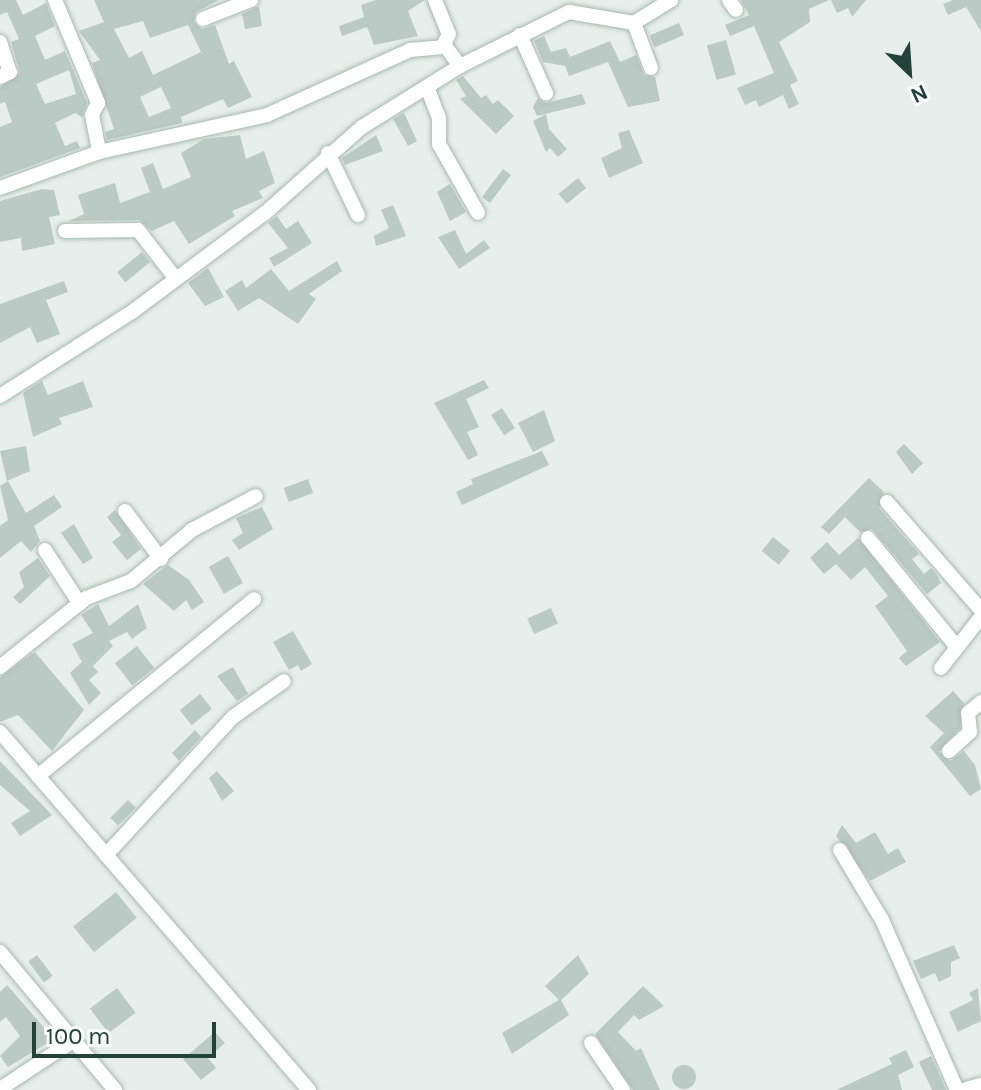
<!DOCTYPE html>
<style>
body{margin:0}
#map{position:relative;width:981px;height:1090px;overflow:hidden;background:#e6efeb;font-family:Karla,sans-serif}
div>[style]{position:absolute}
.building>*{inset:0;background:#bbcac4;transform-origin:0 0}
.round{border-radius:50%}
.roads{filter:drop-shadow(0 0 2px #a8b8b2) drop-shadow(0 0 2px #a8b8b2)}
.street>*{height:14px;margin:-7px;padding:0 7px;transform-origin:7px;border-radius:7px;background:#fff}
span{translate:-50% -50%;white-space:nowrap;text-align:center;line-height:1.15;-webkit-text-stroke:6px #f7fbf9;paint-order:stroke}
.north{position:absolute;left:869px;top:32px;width:80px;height:80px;-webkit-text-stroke:6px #f7fbf9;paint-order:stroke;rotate:155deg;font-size:22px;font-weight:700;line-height:32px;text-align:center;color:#24423a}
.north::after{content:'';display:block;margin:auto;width:28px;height:36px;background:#24423a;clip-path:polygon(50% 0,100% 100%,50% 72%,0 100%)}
.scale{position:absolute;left:32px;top:1022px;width:184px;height:36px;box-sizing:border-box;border:4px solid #24423a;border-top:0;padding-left:10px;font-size:24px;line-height:28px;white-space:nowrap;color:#24423a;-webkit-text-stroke:6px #f7fbf9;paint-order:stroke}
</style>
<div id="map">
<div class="building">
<i style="clip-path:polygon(evenodd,0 0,16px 0,23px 15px,46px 3px,55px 26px,35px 36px,45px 60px,65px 51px,87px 103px,82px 117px,75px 113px,55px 123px,65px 146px,77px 141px,80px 148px,0 177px,0 127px,12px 122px,5px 102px,0 104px,0 87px,20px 73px,11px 42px,19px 39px,7px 12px,0 15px,0 0,69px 70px,76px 94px,45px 104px,36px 84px,69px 70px)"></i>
<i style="clip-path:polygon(evenodd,94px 0,219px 0,196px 12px,194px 22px,202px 29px,215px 25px,229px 64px,234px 61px,252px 97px,228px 108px,223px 99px,181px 117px,182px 123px,107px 140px,105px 132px,114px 129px,92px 63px,100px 60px,79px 31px,104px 22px,94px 0,143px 21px,150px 38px,188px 25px,201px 52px,153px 75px,142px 51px,129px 58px,114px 29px,143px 21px,94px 0,161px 87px,171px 108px,149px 117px,140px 97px,161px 87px)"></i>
<i style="clip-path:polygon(376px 0,425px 0,408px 11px,418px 36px,374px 45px,367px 27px,342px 36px,339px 26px,364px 17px,361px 5px)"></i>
<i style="clip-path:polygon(741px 0,829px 0,809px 9px,810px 22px,779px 42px,798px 81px,790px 85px,799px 104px,789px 109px,783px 95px,759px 107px,756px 100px,745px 105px,737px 88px,774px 73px,754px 26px,730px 36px,725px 25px,749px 15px)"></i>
<i style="clip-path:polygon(831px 0,866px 0,852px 17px,848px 8px,837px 13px)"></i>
<i style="clip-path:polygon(953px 0,981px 0,981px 31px,966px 7px,948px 15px,943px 4px)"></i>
<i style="clip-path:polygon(259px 6px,262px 26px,245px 29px,242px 14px)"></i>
<i style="left:679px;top:23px;width:13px;height:32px;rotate:67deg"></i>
<i style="clip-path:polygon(544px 36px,551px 52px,566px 48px,570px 57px,610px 41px,620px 62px,636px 55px,644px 75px,655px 77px,660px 101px,628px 107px,608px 62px,569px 76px,565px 66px,543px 62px,534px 41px)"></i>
<i style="left:726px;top:40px;width:36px;height:20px;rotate:74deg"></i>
<i style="clip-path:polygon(463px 76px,481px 98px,486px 95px,493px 104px,498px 100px,514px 116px,496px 134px,460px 99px,466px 96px,456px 80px)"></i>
<i style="clip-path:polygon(582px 94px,586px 104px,537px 116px,533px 107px,538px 98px,546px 103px)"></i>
<i style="clip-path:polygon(404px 113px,417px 141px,408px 146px,393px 119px)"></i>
<i style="clip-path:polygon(546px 114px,549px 129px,567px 149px,558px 157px,550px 148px,546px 152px,533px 121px)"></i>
<i style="clip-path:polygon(629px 130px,643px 163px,609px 178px,601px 158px,622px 148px,618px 133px)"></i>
<i style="clip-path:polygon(240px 135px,246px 159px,264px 151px,275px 183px,259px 191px,263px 198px,232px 211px,235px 216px,189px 244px,174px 221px,152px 231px,139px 220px,69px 221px,84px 214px,78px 195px,115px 183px,120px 203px,150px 192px,141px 168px,153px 163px,163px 189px,191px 177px,181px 153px,204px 139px)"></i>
<i style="clip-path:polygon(376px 135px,383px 151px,345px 165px,342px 158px)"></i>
<i style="left:503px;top:169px;width:10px;height:35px;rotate:37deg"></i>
<i style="left:578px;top:178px;width:13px;height:25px;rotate:51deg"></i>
<i style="clip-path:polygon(450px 184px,466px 212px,450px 221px,437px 192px)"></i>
<i style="clip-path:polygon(42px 189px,54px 190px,60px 215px,49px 217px,55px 244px,22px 251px,21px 238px,0 242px,0 201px)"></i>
<i style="clip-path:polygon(393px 205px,406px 236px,376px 246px,374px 236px,389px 228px,381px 210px)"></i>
<i style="clip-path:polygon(277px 216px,286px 229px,298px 221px,312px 243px,274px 267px,269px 258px,288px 248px,268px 223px)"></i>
<i style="clip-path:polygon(455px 230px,466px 254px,484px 240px,490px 248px,459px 269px,438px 237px)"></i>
<i style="left:142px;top:252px;width:13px;height:32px;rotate:51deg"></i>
<i style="clip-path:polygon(337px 261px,342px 271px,309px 294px,316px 299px,298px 324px,259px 298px,238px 311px,225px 291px,242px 280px,246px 288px,271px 269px,289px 291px)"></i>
<i style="clip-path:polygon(208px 268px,224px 297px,205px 306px,188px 283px)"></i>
<i style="clip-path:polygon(64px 281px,68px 292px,46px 300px,60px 334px,37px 343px,30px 327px,0 343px,0 304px)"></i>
<i style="clip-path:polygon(484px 380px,489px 388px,466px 399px,479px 427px,467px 432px,478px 455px,468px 460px,434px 403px)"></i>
<i style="clip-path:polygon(42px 381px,48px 395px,83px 381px,93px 407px,59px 418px,62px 424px,33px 437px,23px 393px)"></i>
<i style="left:502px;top:408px;width:24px;height:13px;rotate:57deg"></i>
<i style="clip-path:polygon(544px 410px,555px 441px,533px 452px,518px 423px)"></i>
<i style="clip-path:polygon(904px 444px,923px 463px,912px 474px,896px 452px)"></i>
<i style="clip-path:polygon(26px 446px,30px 471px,7px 481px,0 451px)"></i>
<i style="clip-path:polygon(542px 451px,549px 465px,462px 505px,456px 492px,473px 484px,471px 479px)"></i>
<i style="clip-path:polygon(869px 478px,884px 492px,879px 508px,919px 554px,912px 559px,924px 574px,931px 568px,937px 575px,941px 583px,927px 594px,872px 529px,860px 532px,845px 517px,829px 534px,821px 527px)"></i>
<i style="left:308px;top:479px;width:15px;height:26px;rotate:70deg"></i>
<i style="clip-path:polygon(8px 481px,26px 513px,54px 495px,62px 507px,34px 526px,40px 541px,31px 552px,21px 541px,0 558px,0 526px,8px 520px,0 486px)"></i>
<i style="clip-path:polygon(262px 507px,273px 529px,239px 550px,232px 540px,243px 533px,236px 518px)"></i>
<i style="clip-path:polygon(115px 510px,141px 549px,127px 560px,112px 542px,121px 535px,107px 517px)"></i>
<i style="clip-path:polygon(74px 524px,93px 558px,83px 564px,61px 533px)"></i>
<i style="left:773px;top:537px;width:22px;height:18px;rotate:39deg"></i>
<i style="clip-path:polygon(858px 538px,940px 642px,906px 666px,899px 658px,907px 651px,875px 606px,888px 596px,865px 567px,851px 580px,836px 564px,824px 574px,810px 558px,827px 542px,839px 555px)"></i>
<i style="left:228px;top:556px;width:31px;height:22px;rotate:61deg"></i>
<i style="clip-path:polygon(38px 558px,50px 576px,20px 604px,13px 597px,24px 587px,19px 572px)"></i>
<i style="clip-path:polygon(168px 565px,189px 580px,204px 602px,192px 610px,186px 600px,174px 611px,143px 584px)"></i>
<i style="clip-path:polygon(98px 604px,109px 626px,138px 604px,147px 628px,132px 639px,127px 632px,109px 641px,113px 646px,93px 666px,98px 672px,89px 680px,101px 693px,89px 705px,70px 673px,82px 662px,72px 644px,93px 633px,81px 615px)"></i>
<i style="left:551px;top:608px;width:17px;height:26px;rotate:66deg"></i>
<i style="clip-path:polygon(293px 631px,312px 664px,301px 671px,298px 665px,289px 670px,273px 642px)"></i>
<i style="left:137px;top:646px;width:28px;height:28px;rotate:52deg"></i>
<i style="clip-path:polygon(35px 652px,84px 710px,52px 751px,18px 715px,0 722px,0 677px)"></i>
<i style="clip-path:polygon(233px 667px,248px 694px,237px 701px,217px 676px)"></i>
<i style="clip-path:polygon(953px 691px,964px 703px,960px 728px,939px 752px,950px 761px,964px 751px,975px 765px,981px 789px,970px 796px,930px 747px,944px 733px,925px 716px)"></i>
<i style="left:200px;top:694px;width:19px;height:26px;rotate:51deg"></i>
<i style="clip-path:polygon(195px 730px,201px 737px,179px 761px,172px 753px)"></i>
<i style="clip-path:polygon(0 761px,52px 815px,20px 836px,11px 823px,30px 811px,0 785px)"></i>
<i style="clip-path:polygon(217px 771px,234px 791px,222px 801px,209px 778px)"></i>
<i style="left:128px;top:800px;width:11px;height:25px;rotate:45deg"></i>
<i style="clip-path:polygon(842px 825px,856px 843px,875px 832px,888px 854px,898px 848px,906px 862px,870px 881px,836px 836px)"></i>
<i style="left:116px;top:892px;width:33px;height:55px;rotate:51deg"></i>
<i style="clip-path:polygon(954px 945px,960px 958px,951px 962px,951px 976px,939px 982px,935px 973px,921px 979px,913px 961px)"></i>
<i style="left:37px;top:955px;width:26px;height:11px;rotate:53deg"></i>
<i style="clip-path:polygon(578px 955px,589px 974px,561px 1000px,569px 1015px,512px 1054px,502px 1033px,559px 1000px,545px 986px)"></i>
<i style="clip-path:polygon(7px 985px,54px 1039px,8px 1067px,0 1056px,20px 1036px,6px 1017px,0 1022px,0 992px)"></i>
<i style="clip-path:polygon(643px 986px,664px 1006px,639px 1020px,634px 1015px,618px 1032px,636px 1051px,641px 1048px,660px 1090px,633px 1090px,595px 1034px)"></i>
<i style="left:117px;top:988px;width:31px;height:34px;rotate:53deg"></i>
<i style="clip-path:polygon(978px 988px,981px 1021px,958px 1032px,949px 1012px,973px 1000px,969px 993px)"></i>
<i style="clip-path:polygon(215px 1032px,225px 1043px,208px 1058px,216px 1068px,201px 1080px,183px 1059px)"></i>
<i style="clip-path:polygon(906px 1050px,914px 1067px,898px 1075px,902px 1090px,836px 1090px,892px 1064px,889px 1058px)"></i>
<i style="clip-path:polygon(931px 1056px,946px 1090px,932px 1090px,919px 1062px)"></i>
<i class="round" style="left:672px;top:1065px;width:24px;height:24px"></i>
</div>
<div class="roads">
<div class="street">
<i style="left:55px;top:0;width:112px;rotate:67.3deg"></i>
<i style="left:98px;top:103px;width:13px;rotate:117deg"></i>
<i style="left:92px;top:115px;width:38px;rotate:79deg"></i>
<i style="left:435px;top:0;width:37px;rotate:68deg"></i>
<i style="left:449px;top:34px;width:13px;rotate:117deg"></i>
<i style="left:729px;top:0;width:12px;rotate:55deg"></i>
<i style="left:203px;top:19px;width:52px;rotate:-21.6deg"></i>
<i style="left:634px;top:23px;width:48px;rotate:69.3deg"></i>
<i style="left:520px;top:35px;width:64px;rotate:65.9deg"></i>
<i style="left:0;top:42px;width:32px;rotate:72deg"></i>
<i style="left:10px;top:72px;width:11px;rotate:153deg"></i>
<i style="left:427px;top:87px;width:33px;rotate:69deg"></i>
<i style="left:439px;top:118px;width:26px;rotate:90deg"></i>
<i style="left:439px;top:144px;width:79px;rotate:60.5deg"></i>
<i style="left:328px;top:153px;width:69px;rotate:64.2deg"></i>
<i style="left:0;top:188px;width:105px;rotate:-20deg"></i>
<i style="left:99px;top:152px;width:172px;rotate:-12.4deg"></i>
<i style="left:267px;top:115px;width:157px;rotate:-24.4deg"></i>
<i style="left:410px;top:50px;width:36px;rotate:-5deg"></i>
<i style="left:446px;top:47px;width:24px;rotate:54deg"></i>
<i style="left:65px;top:231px;width:73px;rotate:-0.8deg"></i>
<i style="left:138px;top:230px;width:62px;rotate:52.2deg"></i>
<i style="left:0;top:396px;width:156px;rotate:-32.5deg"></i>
<i style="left:132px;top:312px;width:166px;rotate:-36.7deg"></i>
<i style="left:265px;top:213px;width:130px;rotate:-41.6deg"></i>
<i style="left:362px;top:127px;width:115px;rotate:-31.9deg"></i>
<i style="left:460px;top:66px;width:122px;rotate:-26.4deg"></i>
<i style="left:569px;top:12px;width:66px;rotate:9.6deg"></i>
<i style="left:634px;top:23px;width:44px;rotate:-31.9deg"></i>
<i style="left:887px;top:502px;width:143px;rotate:49deg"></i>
<i style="left:125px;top:511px;width:60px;rotate:53.1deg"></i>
<i style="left:868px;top:538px;width:139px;rotate:50.8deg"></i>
<i style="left:45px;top:550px;width:64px;rotate:57.1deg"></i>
<i style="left:0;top:667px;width:110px;rotate:-38.7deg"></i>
<i style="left:86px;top:598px;width:48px;rotate:-20.7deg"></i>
<i style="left:131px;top:581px;width:80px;rotate:-39.9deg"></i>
<i style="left:192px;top:530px;width:72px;rotate:-28deg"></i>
<i style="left:941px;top:668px;width:65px;rotate:-51.9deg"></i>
<i style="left:0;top:732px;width:473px;rotate:49.2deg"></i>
<i style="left:949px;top:751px;width:28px;rotate:-42deg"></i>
<i style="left:970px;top:732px;width:19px;rotate:-96deg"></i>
<i style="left:968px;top:713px;width:17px;rotate:-40deg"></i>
<i style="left:38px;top:776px;width:279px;rotate:-39.3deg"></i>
<i style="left:840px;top:850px;width:82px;rotate:59deg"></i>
<i style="left:882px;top:920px;width:186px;rotate:66.2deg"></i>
<i style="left:106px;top:855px;width:188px;rotate:-47.4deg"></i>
<i style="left:233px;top:717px;width:62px;rotate:-35.2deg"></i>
<i style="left:0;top:952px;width:180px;rotate:50.2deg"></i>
<i style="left:591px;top:1043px;width:57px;rotate:55.8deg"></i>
<i style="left:0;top:1089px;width:89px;rotate:-33.5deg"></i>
<i style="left:963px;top:1090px;width:19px;rotate:-16deg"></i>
</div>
</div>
<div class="north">N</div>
<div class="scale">100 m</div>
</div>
